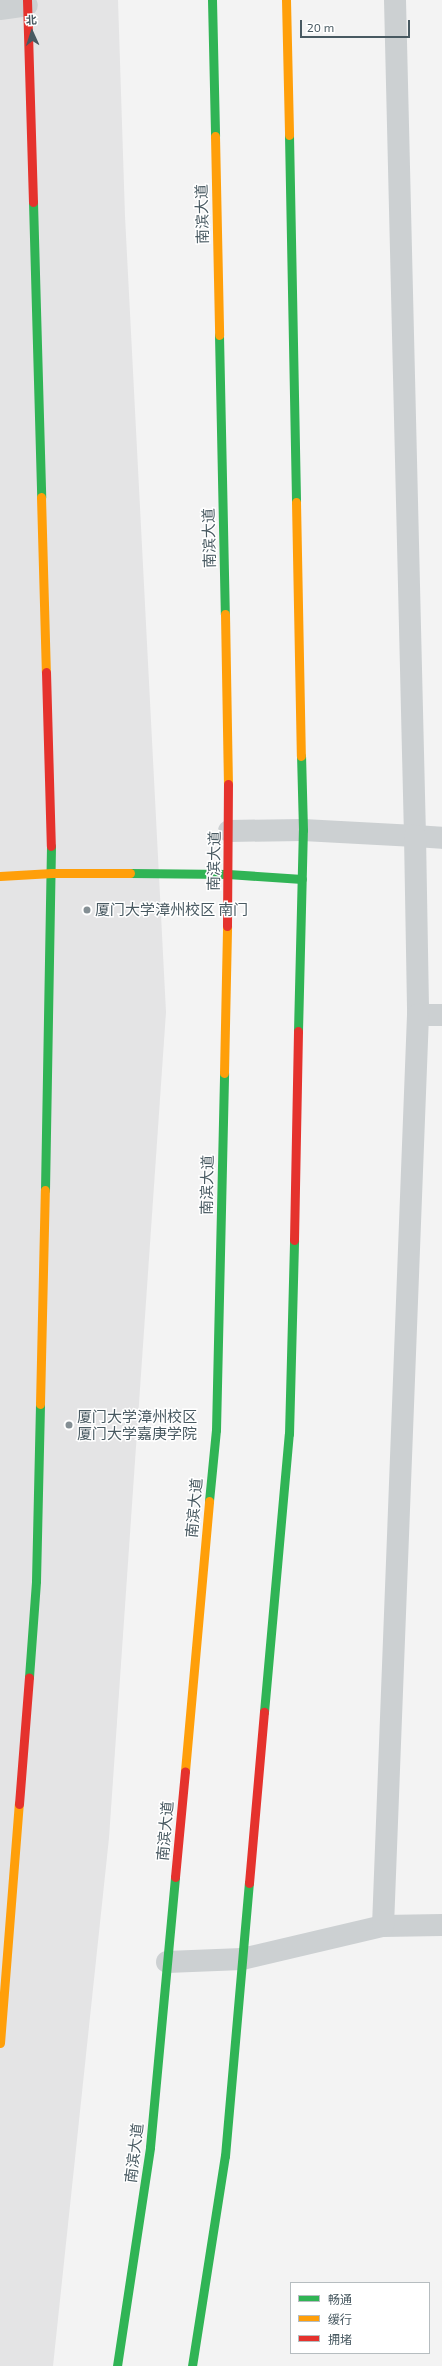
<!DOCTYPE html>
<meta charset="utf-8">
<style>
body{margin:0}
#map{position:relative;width:442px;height:2366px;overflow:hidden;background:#f3f3f3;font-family:"Exo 2","Noto Sans SC",sans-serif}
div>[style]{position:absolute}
.education>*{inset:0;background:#e4e4e5}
.street>*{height:22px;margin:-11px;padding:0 11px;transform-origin:11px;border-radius:11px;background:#ccd0d2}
.fast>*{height:9px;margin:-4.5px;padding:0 4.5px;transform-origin:4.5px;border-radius:4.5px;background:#30b455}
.slow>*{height:9px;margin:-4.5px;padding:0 4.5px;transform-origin:4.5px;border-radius:4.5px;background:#ff9f0a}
.jam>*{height:9px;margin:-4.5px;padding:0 4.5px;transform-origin:4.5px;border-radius:4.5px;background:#e5322d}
.dots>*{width:11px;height:11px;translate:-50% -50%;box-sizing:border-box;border:2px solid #fff;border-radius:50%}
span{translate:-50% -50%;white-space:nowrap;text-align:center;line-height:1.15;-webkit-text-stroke:3px #fff;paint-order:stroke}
.street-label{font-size:15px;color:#485961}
.poi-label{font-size:15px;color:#485961}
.left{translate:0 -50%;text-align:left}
.legend{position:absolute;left:290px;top:2282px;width:140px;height:72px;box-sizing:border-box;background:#fff;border:1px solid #b6bdc0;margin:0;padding:5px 7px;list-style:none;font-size:12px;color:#485961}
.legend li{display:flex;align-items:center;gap:8px;height:20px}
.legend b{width:20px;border:1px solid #b6bdc0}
.north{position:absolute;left:12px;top:12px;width:40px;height:40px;-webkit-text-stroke:3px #fff;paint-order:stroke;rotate:357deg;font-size:11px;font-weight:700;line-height:16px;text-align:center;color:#485961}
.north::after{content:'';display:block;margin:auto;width:14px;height:18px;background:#485961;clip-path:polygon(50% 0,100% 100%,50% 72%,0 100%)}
.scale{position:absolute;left:300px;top:20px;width:110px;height:18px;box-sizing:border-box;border:2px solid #485961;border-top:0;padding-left:5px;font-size:12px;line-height:14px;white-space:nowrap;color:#485961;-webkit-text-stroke:3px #fff;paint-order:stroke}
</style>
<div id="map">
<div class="education">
<i style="clip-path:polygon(0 0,118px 0,125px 216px,166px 1012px,109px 1838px,53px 2366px,0 2366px)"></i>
</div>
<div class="street">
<i style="left:395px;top:0;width:836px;rotate:88.63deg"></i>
<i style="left:415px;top:836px;width:27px;rotate:4deg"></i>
<i style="left:0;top:9px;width:27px;rotate:-8deg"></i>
<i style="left:229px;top:831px;width:74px;rotate:-0.8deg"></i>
<i style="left:303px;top:830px;width:112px;rotate:3.1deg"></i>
<i style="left:415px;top:836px;width:179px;rotate:89deg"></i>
<i style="left:418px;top:1015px;width:24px"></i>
<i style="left:383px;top:1926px;width:59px;rotate:-1deg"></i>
<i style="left:167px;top:1962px;width:75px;rotate:-2.3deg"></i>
<i style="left:242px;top:1959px;width:145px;rotate:-13.2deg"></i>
<i style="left:383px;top:1926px;width:912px;rotate:-87.8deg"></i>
</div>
<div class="fast">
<i style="left:212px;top:0;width:136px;rotate:88.7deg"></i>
<i style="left:289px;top:135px;width:367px;rotate:88.9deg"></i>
<i style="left:33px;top:202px;width:295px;rotate:88.4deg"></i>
<i style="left:219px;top:335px;width:279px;rotate:88.8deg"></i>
<i style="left:130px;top:873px;width:98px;rotate:0.6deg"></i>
<i style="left:228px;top:874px;width:74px;rotate:3.9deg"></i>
<i style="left:298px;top:1031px;width:201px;rotate:-88.6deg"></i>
<i style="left:303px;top:830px;width:74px;rotate:-91.5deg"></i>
<i style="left:45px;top:1190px;width:344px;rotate:-89deg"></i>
<i style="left:209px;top:1501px;width:71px;rotate:-84.4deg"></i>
<i style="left:216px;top:1430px;width:357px;rotate:-88.7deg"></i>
<i style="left:29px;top:1677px;width:96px;rotate:-85.8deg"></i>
<i style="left:36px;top:1581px;width:177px;rotate:-88.7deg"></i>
<i style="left:264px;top:1712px;width:279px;rotate:-84.9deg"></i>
<i style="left:289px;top:1434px;width:194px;rotate:-88.5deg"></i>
<i style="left:117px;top:2366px;width:221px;rotate:-81.4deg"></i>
<i style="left:150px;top:2147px;width:271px;rotate:-84.7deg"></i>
<i style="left:192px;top:2366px;width:213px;rotate:-81.1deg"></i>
<i style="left:225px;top:2156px;width:274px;rotate:-85deg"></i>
</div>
<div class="slow">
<i style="left:286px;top:0;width:135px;rotate:88.7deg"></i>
<i style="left:215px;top:136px;width:199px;rotate:88.8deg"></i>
<i style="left:41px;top:497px;width:175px;rotate:88.4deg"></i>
<i style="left:296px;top:502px;width:254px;rotate:88.9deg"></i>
<i style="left:225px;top:614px;width:170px;rotate:89deg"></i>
<i style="left:0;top:876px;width:52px;rotate:-3.3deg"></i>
<i style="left:52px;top:873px;width:78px"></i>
<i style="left:224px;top:1073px;width:147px;rotate:-88.8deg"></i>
<i style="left:40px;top:1404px;width:214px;rotate:-88.7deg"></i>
<i style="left:185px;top:1771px;width:271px;rotate:-84.9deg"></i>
<i style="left:0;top:2043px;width:240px;rotate:-85.5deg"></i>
</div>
<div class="jam">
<i style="left:27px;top:0;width:202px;rotate:88.3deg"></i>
<i style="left:46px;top:672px;width:174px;rotate:88.4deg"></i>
<i style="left:227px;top:926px;width:142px;rotate:-89.6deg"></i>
<i style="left:294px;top:1240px;width:209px;rotate:-88.9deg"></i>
<i style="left:19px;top:1804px;width:127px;rotate:-85.5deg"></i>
<i style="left:175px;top:1877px;width:106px;rotate:-84.6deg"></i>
<i style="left:249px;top:1883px;width:172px;rotate:-85deg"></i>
</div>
<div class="dots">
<i style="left:87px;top:910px;background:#848f94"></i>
<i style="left:69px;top:1425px;background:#848f94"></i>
</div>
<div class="street-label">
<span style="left:202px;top:214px;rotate:-91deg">南滨大道</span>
<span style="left:209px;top:538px;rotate:-91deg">南滨大道</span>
<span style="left:214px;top:861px;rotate:-89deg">南滨大道</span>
<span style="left:207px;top:1185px;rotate:-89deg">南滨大道</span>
<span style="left:194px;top:1508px;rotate:-85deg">南滨大道</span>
<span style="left:165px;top:1831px;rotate:-85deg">南滨大道</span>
<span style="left:134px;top:2153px;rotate:-83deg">南滨大道</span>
</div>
<div class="poi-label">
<span class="left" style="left:95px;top:910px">厦门大学漳州校区 南门</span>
<span class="left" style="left:77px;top:1425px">厦门大学漳州校区<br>厦门大学嘉庚学院</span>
</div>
<ul class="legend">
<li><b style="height:5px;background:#30b455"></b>畅通</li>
<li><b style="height:5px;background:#ff9f0a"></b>缓行</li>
<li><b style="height:5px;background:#e5322d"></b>拥堵</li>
</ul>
<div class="north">北</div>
<div class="scale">20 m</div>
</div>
